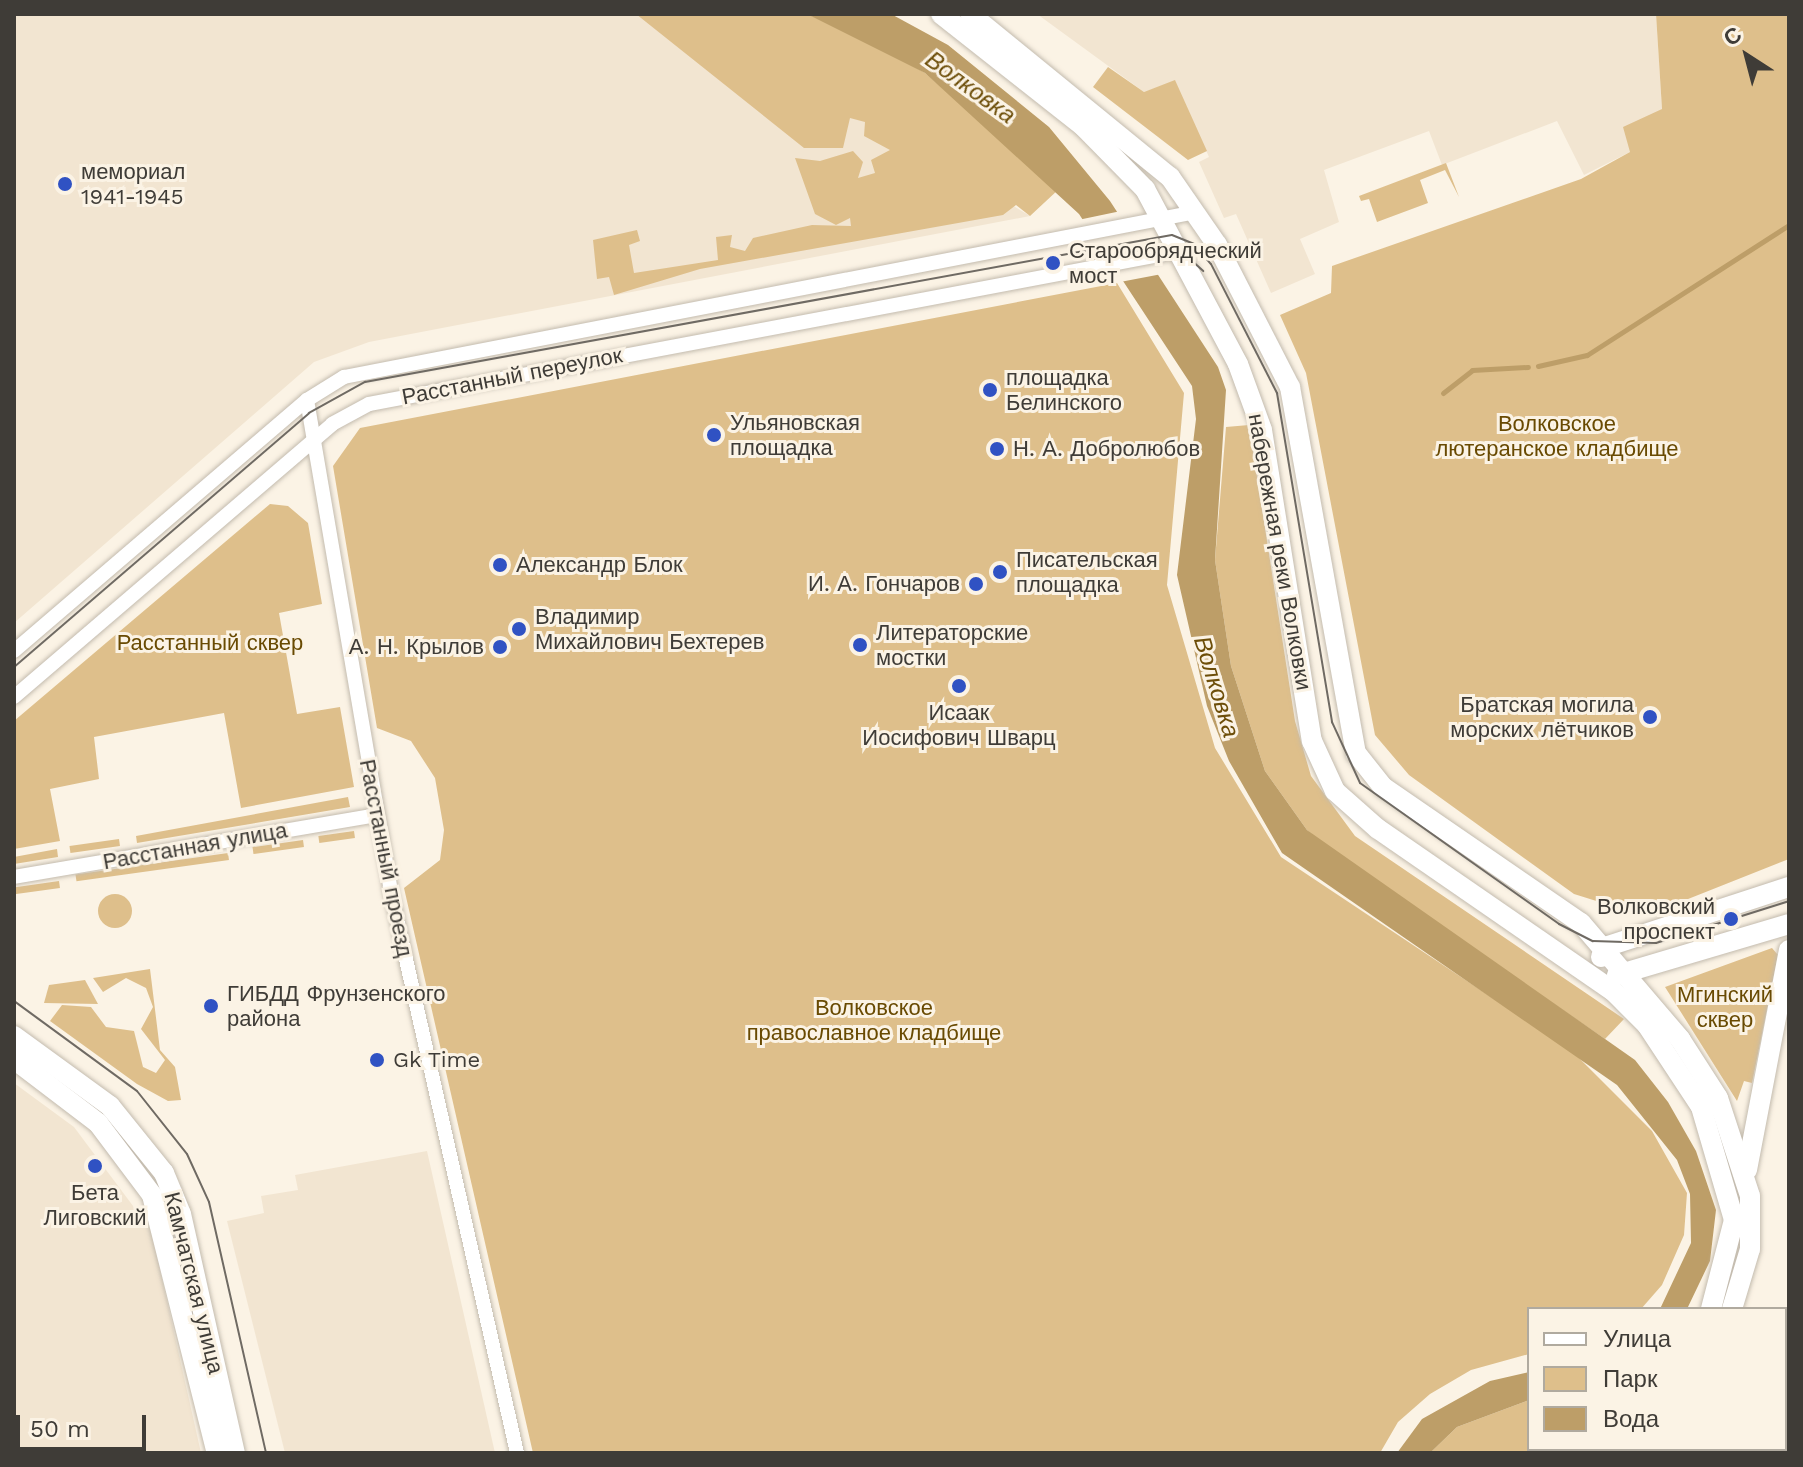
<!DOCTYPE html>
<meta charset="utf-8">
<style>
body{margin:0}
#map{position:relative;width:1803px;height:1467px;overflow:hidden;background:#fbf3e5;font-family:"Work Sans",sans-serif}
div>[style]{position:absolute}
.built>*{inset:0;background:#f2e5d1}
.green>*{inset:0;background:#debf8b;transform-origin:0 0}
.round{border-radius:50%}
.water>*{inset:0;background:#bd9e68}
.pier>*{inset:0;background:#fbf3e5}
.stream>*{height:5px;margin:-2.5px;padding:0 2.5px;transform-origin:2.5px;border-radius:2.5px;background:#bd9e68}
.roads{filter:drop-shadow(0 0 2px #c3bbae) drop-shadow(0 0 2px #c3bbae)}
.street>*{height:14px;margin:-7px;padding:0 7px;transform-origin:7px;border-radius:7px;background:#fff}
.secondary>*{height:20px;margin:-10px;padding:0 10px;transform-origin:10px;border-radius:10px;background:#fff}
.tram>*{height:2px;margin:-1px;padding:0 1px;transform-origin:1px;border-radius:1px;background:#6f6a63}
.dots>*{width:22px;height:22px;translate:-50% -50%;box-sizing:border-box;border:4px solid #fbf3e5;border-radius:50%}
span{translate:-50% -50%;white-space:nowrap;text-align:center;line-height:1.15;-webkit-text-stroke:6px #fbf3e5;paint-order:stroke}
.poi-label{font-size:22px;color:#3f3c37}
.left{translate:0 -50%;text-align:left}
.right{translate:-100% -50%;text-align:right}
.street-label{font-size:22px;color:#3f3c37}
.park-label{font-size:22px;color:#694a02}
.water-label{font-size:24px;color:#6d4e09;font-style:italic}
.frame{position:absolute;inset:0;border:16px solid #3f3c37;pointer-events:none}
.legend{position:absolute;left:1527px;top:1307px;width:260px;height:144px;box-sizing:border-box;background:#fbf3e5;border:2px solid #b0aa9f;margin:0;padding:10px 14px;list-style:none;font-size:24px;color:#3f3c37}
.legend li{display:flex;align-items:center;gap:16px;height:40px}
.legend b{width:40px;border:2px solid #b0aa9f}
.north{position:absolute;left:1707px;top:16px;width:80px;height:80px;-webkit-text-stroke:6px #fbf3e5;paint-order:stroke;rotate:324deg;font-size:22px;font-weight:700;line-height:32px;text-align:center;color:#3f3c37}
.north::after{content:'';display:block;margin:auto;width:28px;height:36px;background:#3f3c37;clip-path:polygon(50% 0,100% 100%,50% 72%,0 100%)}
.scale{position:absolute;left:16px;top:1415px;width:130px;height:36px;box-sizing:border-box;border:4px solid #3f3c37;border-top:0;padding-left:10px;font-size:24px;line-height:28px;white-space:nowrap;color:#3f3c37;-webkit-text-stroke:6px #fbf3e5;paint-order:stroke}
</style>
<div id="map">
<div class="built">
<i style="clip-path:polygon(14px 14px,701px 14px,1030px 216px,369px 342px,314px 362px,14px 623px)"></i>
<i style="clip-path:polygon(1037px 14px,1656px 14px,1662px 109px,1630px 152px,1584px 175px,1557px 121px,1442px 165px,1429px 131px,1324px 170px,1339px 222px,1300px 239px,1315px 274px,1271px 293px,1236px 214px,1224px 218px,1199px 162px,1209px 157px,1175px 81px,1144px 92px)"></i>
<i style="clip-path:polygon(14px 1083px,74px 1127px,151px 1230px,201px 1453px,14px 1453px)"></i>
<i style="clip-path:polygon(427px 1151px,495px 1453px,285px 1453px,227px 1221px,264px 1213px,261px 1196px,298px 1190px,295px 1175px)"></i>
</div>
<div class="green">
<i style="clip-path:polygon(636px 14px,807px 14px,868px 39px,925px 73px,1059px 189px,1030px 216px,1016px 205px,1003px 215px,700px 269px,614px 295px,609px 277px,597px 279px,593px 240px,637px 230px,640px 241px,629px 245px,634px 273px,718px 260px,716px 237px,732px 235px,730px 247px,745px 251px,753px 238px,812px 225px,851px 226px,850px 218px,836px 225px,815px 214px,795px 158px,820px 161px,853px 151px,863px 162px,858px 178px,875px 173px,871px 160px,890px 150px,864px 136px,865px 122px,850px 118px,843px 148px,804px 148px)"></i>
<i style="clip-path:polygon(1656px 14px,1789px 14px,1789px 859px,1678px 903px,1622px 909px,1574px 894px,1409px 775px,1375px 735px,1306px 373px,1280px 315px,1331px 293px,1332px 266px,1581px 179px,1630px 152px,1623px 127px,1662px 109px)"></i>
<i style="clip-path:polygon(1108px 67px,1144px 92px,1175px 80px,1207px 151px,1188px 160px,1093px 87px)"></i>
<i style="clip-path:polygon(1446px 163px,1459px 197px,1445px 170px,1420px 180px,1428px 203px,1377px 222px,1369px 199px,1361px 201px,1359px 196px)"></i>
<i style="clip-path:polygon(1117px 283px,1184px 393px,1167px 585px,1215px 748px,1281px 857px,1572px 1051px,1652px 1131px,1687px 1193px,1684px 1235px,1662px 1285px,1641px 1309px,1529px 1309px,1529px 1354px,1471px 1370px,1430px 1394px,1398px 1422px,1380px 1453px,533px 1453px,404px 888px,440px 860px,444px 830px,435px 778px,411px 741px,377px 728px,333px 466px,360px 428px)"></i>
<i style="clip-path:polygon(1249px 425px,1295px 721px,1311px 776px,1355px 836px,1624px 1019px,1605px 1039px,1338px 856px,1307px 830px,1265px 771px,1231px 666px,1215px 560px,1226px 427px)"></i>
<i style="clip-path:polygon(270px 504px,288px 506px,308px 523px,322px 604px,279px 613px,297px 714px,340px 707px,354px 787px,241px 808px,224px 713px,94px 737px,99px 779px,50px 789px,60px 841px,14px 849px,14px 721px)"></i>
<i style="clip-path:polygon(348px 797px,350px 807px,137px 843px,136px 836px)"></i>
<i style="left:354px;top:831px;width:7px;height:36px;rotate:82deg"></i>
<i style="left:119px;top:839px;width:7px;height:50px;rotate:82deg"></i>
<i style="left:303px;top:840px;width:7px;height:51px;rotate:82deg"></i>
<i style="clip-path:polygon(57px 849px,58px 857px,14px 864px,14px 857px)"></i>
<i style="left:228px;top:853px;width:7px;height:154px;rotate:82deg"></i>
<i style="left:59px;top:881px;width:7px;height:46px;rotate:82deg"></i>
<i class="round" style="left:98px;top:894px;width:34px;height:34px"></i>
<i style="clip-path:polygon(1772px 948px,1778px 955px,1752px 1083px,1744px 1081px,1737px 1101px,1665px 987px)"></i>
<i style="clip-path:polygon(150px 969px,160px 1050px,175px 1067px,181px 1100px,168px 1101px,137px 1084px,50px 1021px,62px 1005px,91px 1007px,106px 1027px,134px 1031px,143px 1067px,156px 1073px,165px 1060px,141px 1029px,153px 1007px,146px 988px,126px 978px,103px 992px,93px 978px)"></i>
<i style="clip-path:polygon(85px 980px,98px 1004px,44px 1003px,49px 985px)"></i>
<i style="clip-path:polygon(1529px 1400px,1529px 1449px,1622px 1453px,1430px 1453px,1457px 1427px)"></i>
</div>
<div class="water">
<i style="clip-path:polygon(807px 14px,891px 14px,948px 45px,1049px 127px,1110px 201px,1218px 367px,1226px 390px,1215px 560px,1231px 666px,1265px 771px,1307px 830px,1635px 1060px,1668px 1102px,1696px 1151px,1716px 1210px,1710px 1261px,1687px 1309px,1660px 1309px,1691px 1243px,1690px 1194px,1677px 1160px,1617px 1085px,1282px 853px,1229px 761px,1207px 706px,1177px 575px,1196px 419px,1192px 386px,1079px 214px,925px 73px)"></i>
<i style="clip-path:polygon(1529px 1372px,1529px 1400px,1457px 1427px,1430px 1453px,1397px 1453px,1422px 1419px,1490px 1381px)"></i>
</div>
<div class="pier">
<i style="clip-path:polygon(1121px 211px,1162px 274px,1120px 282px,1078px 220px)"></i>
</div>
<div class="stream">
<i style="left:1538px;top:366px;width:50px;rotate:-12.7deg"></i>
<i style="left:1587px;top:355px;width:240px;rotate:-32.8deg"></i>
<i style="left:1443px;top:393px;width:37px;rotate:-38deg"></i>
<i style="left:1472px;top:370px;width:56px;rotate:-3.1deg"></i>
</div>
<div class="roads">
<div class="street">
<i style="left:307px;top:400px;width:495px;rotate:80.3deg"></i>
<i style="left:390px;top:888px;width:579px;rotate:77.33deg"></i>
<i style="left:14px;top:651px;width:386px;rotate:-40.6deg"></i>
<i style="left:307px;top:400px;width:44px;rotate:-31.9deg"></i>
<i style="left:344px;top:377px;width:867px;rotate:-10.97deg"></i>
<i style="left:14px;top:697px;width:419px;rotate:-40.6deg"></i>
<i style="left:332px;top:424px;width:42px;rotate:-28.4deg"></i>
<i style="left:369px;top:404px;width:821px;rotate:-10.67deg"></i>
<i style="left:14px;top:877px;width:368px;rotate:-9.7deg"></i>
</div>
<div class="secondary">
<i style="left:941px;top:14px;width:182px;rotate:38.3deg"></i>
<i style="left:1084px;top:127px;width:87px;rotate:45.5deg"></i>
<i style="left:1145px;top:189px;width:198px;rotate:62deg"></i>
<i style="left:1238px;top:364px;width:70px;rotate:70deg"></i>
<i style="left:1262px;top:430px;width:315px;rotate:80.9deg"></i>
<i style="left:1312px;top:741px;width:55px;rotate:65.3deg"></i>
<i style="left:1335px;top:791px;width:57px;rotate:41.5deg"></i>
<i style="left:1378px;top:829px;width:285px;rotate:34.6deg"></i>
<i style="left:1613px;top:991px;width:48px;rotate:45deg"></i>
<i style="left:1647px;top:1025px;width:98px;rotate:56.6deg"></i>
<i style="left:1701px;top:1107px;width:118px;rotate:73.7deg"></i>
<i style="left:1734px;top:1220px;width:92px;rotate:104.5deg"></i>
<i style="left:970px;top:14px;width:258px;rotate:39.2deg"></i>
<i style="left:1170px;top:177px;width:83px;rotate:55.3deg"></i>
<i style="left:1217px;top:245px;width:160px;rotate:62.8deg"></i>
<i style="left:1290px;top:387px;width:372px;rotate:79.8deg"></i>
<i style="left:1356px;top:753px;width:43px;rotate:51.5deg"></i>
<i style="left:1383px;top:787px;width:240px;rotate:34.5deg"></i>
<i style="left:1581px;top:923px;width:153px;rotate:49.5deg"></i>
<i style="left:1680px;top:1039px;width:70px;rotate:57.2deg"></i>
<i style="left:1718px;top:1098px;width:103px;rotate:71.9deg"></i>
<i style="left:1750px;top:1196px;width:53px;rotate:90deg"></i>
<i style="left:1750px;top:1249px;width:63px;rotate:106.7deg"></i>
<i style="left:1601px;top:957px;width:11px;rotate:-68deg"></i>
<i style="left:1605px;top:947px;width:194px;rotate:-18.1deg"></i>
<i style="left:1617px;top:975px;width:179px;rotate:-16.5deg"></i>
<i style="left:14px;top:1036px;width:119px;rotate:36.1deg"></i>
<i style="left:110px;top:1106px;width:86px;rotate:51.1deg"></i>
<i style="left:164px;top:1173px;width:44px;rotate:67.5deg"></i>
<i style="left:181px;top:1214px;width:245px;rotate:77.3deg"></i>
<i style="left:14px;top:1059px;width:106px;rotate:37.3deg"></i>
<i style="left:98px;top:1123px;width:90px;rotate:53.1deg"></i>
<i style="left:152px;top:1195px;width:266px;rotate:75.9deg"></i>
<i style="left:1747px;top:1170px;width:224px;rotate:-79.2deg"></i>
<i style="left:1646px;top:1453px;width:4px;rotate:-63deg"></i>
<i style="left:1667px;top:1453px;width:4px;rotate:-63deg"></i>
</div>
</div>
<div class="tram">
<i style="left:1144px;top:246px;width:37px;rotate:8deg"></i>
<i style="left:1181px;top:251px;width:30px;rotate:42deg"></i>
<i style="left:14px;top:667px;width:389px;rotate:-40.7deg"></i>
<i style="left:309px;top:413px;width:64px;rotate:-29deg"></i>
<i style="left:365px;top:382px;width:820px;rotate:-10.32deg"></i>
<i style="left:1172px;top:235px;width:24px;rotate:22deg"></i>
<i style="left:1194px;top:244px;width:26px;rotate:50deg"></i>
<i style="left:1211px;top:264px;width:145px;rotate:62.9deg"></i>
<i style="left:1277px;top:393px;width:334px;rotate:80.5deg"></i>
<i style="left:1332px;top:722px;width:67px;rotate:65.3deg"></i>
<i style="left:1360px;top:783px;width:244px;rotate:35.3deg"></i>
<i style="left:1559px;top:924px;width:38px;rotate:27deg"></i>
<i style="left:1593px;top:941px;width:63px;rotate:1.8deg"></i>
<i style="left:1656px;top:943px;width:139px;rotate:-17.5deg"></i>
<i style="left:14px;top:1001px;width:152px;rotate:36.2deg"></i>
<i style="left:137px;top:1091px;width:80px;rotate:51.6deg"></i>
<i style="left:187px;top:1154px;width:53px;rotate:65.4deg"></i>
<i style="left:209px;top:1202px;width:257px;rotate:77.2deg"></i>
</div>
<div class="dots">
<i style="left:65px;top:184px;background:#3052c3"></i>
<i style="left:1053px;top:263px;background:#3052c3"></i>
<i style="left:990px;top:390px;background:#3052c3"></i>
<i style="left:714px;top:435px;background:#3052c3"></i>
<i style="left:997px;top:449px;background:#3052c3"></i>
<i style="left:500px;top:565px;background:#3052c3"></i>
<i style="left:1000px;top:572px;background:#3052c3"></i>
<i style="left:976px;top:584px;background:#3052c3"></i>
<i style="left:519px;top:629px;background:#3052c3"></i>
<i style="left:860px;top:645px;background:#3052c3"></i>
<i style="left:500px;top:647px;background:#3052c3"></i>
<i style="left:959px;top:686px;background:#3052c3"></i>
<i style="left:1650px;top:717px;background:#3052c3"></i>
<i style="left:1731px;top:919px;background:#3052c3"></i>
<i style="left:211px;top:1006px;background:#3052c3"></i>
<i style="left:377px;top:1060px;background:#3052c3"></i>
<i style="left:95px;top:1166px;background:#3052c3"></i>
</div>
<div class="poi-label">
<span class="left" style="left:81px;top:184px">мемориал<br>1941-1945</span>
<span class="left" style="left:1069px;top:263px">Старообрядческий<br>мост</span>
<span class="left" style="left:1006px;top:390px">площадка<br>Белинского</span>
<span class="left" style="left:730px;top:435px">Ульяновская<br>площадка</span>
<span class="left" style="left:1013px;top:449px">Н. А. Добролюбов</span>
<span class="left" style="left:1016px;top:572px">Писательская<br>площадка</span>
<span class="left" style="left:516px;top:565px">Александр Блок</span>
<span class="right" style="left:960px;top:584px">И. А. Гончаров</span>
<span class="left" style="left:535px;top:629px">Владимир<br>Михайлович Бехтерев</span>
<span class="left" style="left:876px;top:645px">Литераторские<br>мостки</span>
<span class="right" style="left:484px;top:647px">А. Н. Крылов</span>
<span class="right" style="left:1634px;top:717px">Братская могила<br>морских лётчиков</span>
<span style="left:959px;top:725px">Исаак<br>Иосифович Шварц</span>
<span class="right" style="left:1715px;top:919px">Волковский<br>проспект</span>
<span class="left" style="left:227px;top:1006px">ГИБДД Фрунзенского<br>района</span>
<span class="left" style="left:393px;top:1060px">Gk Time</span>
<span style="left:95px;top:1205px">Бета<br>Лиговский</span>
</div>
<div class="street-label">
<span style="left:512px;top:376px;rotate:-11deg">Расстанный переулок</span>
<span style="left:1280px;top:552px;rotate:80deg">набережная реки Волковки</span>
<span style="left:195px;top:846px;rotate:-10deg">Расстанная улица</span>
<span style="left:386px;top:858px;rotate:79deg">Расстанный проезд</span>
<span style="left:194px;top:1283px;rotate:76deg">Камчатская улица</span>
</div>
<div class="park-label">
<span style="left:1557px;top:436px">Волковское<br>лютеранское кладбище</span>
<span style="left:210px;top:643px">Расстанный сквер</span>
<span style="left:1725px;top:1007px">Мгинский<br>сквер</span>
<span style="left:874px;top:1020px">Волковское<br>православное кладбище</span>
</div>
<div class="water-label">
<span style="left:970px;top:88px;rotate:36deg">Волковка</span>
<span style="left:1216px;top:687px;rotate:73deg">Волковка</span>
</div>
<div class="frame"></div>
<ul class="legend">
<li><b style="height:10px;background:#fff"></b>Улица</li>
<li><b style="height:22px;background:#debf8b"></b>Парк</li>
<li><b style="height:22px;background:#bd9e68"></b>Вода</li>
</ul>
<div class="north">С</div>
<div class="scale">50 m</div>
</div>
